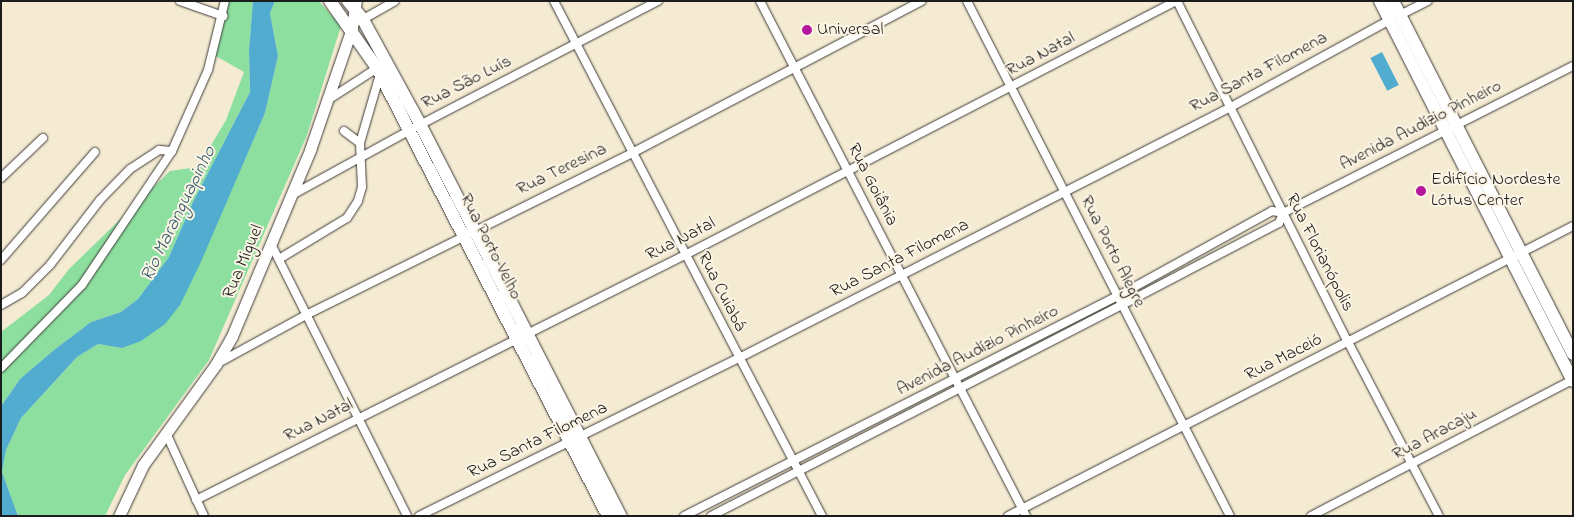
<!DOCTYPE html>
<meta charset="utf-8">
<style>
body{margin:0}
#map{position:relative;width:1574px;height:517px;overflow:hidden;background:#f5ebd3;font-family:"Indie Flower",sans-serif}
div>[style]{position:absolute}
.green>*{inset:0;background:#8ddf9f}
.water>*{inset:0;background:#51accf;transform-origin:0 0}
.roads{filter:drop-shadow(0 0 1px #3d3b37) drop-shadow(0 0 1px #3d3b37)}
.street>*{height:8px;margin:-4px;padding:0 4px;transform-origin:4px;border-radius:4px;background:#fff}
.secondary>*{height:11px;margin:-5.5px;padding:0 5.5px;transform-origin:5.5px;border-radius:5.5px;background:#fff}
.primary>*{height:12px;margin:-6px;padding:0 6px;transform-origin:6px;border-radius:6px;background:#fff}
.dots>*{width:14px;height:14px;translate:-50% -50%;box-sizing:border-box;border:2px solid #fcf5e5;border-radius:50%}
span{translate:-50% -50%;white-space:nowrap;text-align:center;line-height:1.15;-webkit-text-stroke:4px #fcf5e5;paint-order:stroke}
.poi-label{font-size:18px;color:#1c1c1c}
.left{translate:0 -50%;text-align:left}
.street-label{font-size:18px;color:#1c1c1c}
.water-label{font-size:19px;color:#345d6d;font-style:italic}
.frame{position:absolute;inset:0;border:2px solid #1c1c1c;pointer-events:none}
</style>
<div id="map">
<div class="green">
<i style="clip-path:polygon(225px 1px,253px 1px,249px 50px,250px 92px,193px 202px,169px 257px,138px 299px,121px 312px,91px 322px,54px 350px,20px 379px,2px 405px,1px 332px,49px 295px,69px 269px,170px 171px,198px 167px,226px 120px,244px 72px,212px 54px)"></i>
<i style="clip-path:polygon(275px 1px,319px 1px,341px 26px,307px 135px,209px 360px,125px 475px,105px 516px,18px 516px,2px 472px,6px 450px,21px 418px,77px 357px,98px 344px,122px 348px,241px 168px,265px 113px,278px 56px,270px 13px)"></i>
</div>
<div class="water">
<i style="clip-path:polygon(253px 1px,275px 1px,270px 13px,278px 56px,265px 113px,200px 264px,180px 305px,165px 324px,141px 341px,122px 348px,98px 344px,77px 357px,21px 418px,6px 450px,2px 472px,18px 516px,1px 516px,2px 405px,20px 379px,54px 350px,91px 322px,121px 312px,138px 299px,169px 257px,193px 202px,250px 92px,249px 50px)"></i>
<i style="left:1382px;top:52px;width:37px;height:13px;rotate:63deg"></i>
</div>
<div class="roads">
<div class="street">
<i style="left:180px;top:1px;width:46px;rotate:19.2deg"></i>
<i style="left:554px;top:1px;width:581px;rotate:62.51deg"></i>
<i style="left:760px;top:1px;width:580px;rotate:62.68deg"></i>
<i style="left:967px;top:1px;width:578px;rotate:62.95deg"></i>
<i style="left:1177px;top:1px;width:381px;rotate:63.4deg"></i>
<i style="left:1348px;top:342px;width:196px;rotate:62.4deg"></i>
<i style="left:1400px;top:15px;width:31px;rotate:-27deg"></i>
<i style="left:360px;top:21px;width:40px;rotate:-29.7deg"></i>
<i style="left:328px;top:100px;width:59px;rotate:-33.1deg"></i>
<i style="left:344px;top:131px;width:20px;rotate:37deg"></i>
<i style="left:1px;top:178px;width:58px;rotate:-43.6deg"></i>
<i style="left:292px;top:195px;width:135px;rotate:-28.8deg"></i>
<i style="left:410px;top:130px;width:280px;rotate:-27.5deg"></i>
<i style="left:271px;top:244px;width:304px;rotate:63.4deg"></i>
<i style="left:279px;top:259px;width:79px;rotate:-31.1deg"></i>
<i style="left:347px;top:218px;width:20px;rotate:-57deg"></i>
<i style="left:358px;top:201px;width:15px;rotate:-74deg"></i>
<i style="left:362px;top:187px;width:44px;rotate:-92.6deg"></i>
<i style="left:360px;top:143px;width:72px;rotate:-73.8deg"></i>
<i style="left:1px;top:260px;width:143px;rotate:-49deg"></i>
<i style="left:1px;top:305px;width:24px;rotate:-30deg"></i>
<i style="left:22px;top:293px;width:40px;rotate:-45deg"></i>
<i style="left:50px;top:265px;width:82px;rotate:-52.4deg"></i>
<i style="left:100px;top:200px;width:43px;rotate:-45.9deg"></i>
<i style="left:130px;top:169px;width:35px;rotate:-33deg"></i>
<i style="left:159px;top:150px;width:13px;rotate:4deg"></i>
<i style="left:218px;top:363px;width:100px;rotate:-28.6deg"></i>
<i style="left:306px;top:315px;width:364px;rotate:-26.4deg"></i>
<i style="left:632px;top:153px;width:327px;rotate:-27.7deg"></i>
<i style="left:1px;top:368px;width:116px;rotate:-45.7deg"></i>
<i style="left:82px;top:285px;width:161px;rotate:-56.1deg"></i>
<i style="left:172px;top:151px;width:89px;rotate:-66deg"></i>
<i style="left:208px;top:70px;width:71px;rotate:-76.2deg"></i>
<i style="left:166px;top:433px;width:91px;rotate:65.4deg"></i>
<i style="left:196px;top:500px;width:547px;rotate:-26.61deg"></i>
<i style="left:685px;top:255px;width:553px;rotate:-27.35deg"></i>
<i style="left:419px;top:516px;width:357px;rotate:-26.3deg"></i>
<i style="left:739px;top:358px;width:550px;rotate:-27.03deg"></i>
<i style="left:1229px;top:108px;width:183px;rotate:-28.7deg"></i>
<i style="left:684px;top:516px;width:487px;rotate:-26.9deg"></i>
<i style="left:1118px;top:296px;width:176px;rotate:-28.9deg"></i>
<i style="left:1272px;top:211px;width:11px;rotate:10deg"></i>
<i style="left:711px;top:516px;width:462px;rotate:-27.2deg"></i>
<i style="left:1122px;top:305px;width:177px;rotate:-27.6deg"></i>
<i style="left:1279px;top:223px;width:11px;rotate:-68deg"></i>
<i style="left:1283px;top:213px;width:325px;rotate:-26.9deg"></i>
<i style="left:1008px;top:516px;width:635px;rotate:-27.17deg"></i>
<i style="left:1311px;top:516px;width:294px;rotate:-27.5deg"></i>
</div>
<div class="secondary">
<i style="left:119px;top:516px;width:56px;rotate:-64.8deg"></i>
<i style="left:143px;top:465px;width:125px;rotate:-54.1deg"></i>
<i style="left:216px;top:364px;width:32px;rotate:-60deg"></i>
<i style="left:232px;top:336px;width:202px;rotate:-67.2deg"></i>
<i style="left:310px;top:150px;width:129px;rotate:-71deg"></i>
<i style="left:352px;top:28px;width:27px;rotate:-82deg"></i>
</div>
<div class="primary">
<i style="left:330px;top:1px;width:82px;rotate:55deg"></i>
<i style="left:377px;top:68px;width:504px;rotate:62.72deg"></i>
<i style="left:348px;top:1px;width:22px;rotate:51deg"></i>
<i style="left:362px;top:18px;width:121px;rotate:61.3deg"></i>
<i style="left:420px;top:124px;width:441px;rotate:62.9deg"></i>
<i style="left:1380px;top:1px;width:426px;rotate:63.1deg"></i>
<i style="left:1393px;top:1px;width:396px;rotate:63deg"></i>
</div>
</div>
<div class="dots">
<i style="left:807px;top:30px;background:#b5179e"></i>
<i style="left:1421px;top:191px;background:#b5179e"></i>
</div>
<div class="poi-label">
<span class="left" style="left:817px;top:30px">Universal</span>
<span class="left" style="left:1431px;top:191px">Edifício Nordeste<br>Lótus Center</span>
</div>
<div class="street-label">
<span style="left:1041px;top:55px;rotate:-28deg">Rua Natal</span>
<span style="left:1259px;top:73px;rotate:-28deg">Rua Santa Filomena</span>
<span style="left:467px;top:83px;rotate:-27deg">Rua São Luís</span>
<span style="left:1421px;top:126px;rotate:-27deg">Avenida Audízio Pinheiro</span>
<span style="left:562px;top:170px;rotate:-26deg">Rua Teresina</span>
<span style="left:872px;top:185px;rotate:63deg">Rua Goiânia</span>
<span style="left:681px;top:240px;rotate:-27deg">Rua Natal</span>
<span style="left:490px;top:247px;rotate:63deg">Rua Porto Velho</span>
<span style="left:1112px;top:252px;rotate:63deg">Rua Porto Alegre</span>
<span style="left:1319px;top:253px;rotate:63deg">Rua Florianópolis</span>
<span style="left:900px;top:259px;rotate:-27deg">Rua Santa Filomena</span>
<span style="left:244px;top:262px;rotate:-67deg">Rua Miguel</span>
<span style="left:721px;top:292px;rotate:63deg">Rua Cuiabá</span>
<span style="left:978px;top:351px;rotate:-27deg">Avenida Audízio Pinheiro</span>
<span style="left:1284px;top:358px;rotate:-27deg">Rua Maceió</span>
<span style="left:319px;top:421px;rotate:-27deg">Rua Natal</span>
<span style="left:1435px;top:435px;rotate:-28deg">Rua Aracaju</span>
<span style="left:538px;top:441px;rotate:-26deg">Rua Santa Filomena</span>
</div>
<div class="water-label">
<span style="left:179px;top:214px;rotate:-64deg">Rio Maranguapinho</span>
</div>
<div class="frame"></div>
</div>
